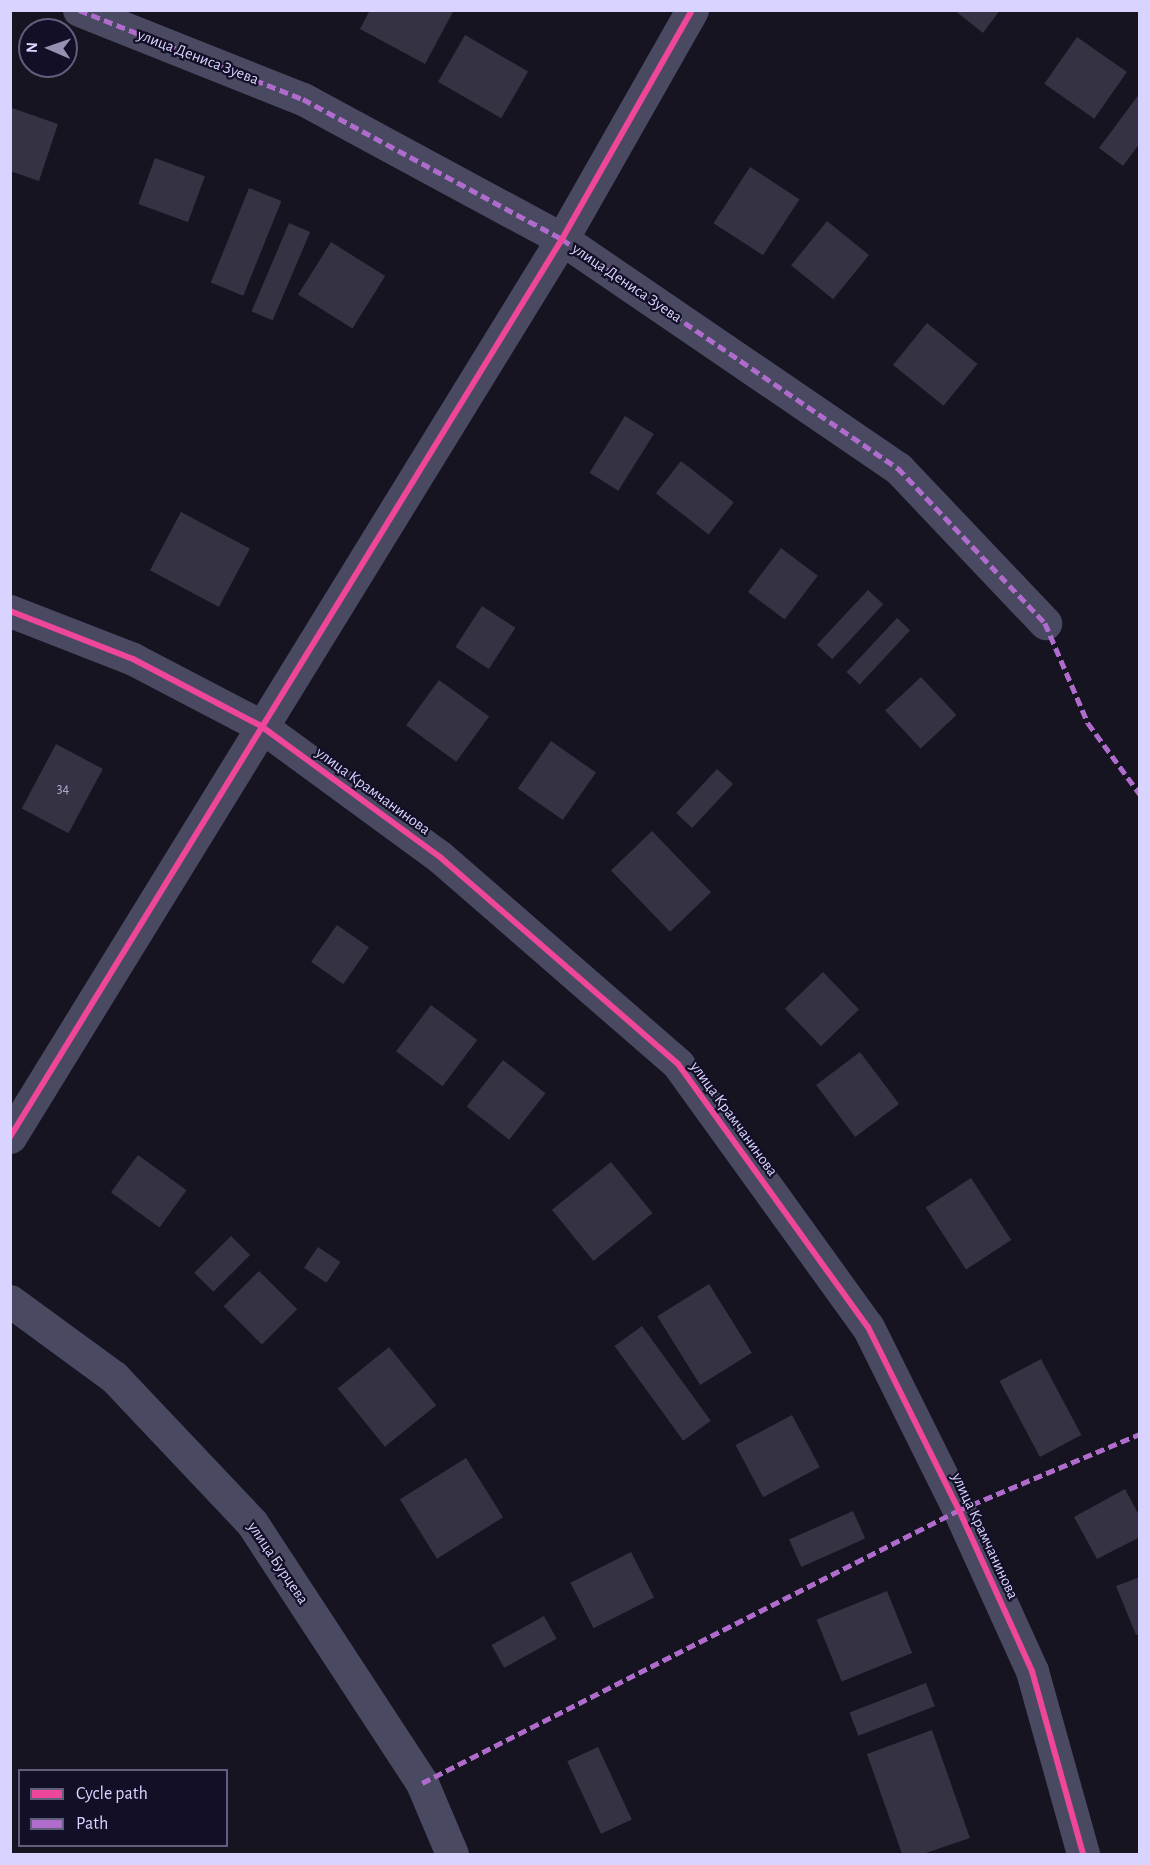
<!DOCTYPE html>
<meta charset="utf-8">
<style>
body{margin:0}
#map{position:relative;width:1150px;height:1865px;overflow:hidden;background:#161421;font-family:"Alegreya Sans",sans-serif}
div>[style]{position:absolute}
.building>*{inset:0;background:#343243;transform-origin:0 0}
.minor>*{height:33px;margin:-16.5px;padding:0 16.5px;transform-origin:16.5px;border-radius:16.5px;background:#4a4962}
.quiet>*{height:4.5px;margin-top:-2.25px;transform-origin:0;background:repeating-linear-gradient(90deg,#b06ccc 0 9px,transparent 0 13.5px)}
.cycleway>*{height:6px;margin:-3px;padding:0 3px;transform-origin:3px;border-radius:3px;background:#ed469a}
span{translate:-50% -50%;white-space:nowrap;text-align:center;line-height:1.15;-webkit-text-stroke:4.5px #130f26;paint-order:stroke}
.number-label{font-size:14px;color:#b0acd0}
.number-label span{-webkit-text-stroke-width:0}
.street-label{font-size:16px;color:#d9d4ff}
.frame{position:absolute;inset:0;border:12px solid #d9d4ff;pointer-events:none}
.legend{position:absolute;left:18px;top:1769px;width:210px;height:78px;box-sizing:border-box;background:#130f26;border:2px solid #625e7d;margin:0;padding:8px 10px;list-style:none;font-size:18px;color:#d9d4ff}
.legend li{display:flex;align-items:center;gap:12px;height:30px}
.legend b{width:30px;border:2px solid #625e7d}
.north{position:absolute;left:18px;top:18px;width:60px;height:60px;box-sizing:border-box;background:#130f26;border:2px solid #625e7d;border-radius:50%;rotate:272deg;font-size:16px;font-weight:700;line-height:24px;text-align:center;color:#d9d4ff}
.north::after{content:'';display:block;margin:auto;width:21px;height:27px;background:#9591b1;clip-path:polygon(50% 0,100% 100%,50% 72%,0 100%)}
</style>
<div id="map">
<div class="building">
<i style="clip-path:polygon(370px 10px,454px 10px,425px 64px,360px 29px)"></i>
<i style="clip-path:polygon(954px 10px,1000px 10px,983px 33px)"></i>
<i style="left:465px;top:35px;width:73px;height:54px;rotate:30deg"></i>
<i style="left:1077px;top:37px;width:61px;height:57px;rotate:35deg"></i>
<i style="clip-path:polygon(1140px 93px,1140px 143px,1123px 166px,1099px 148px)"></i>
<i style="clip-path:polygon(12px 108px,58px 124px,39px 181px,10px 171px)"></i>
<i style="left:155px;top:158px;width:53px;height:49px;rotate:20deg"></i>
<i style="left:750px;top:167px;width:59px;height:67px;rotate:33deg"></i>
<i style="left:249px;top:188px;width:35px;height:102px;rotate:22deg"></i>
<i style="left:827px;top:221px;width:54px;height:57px;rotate:39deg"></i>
<i style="left:289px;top:223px;width:23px;height:96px;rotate:23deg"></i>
<i style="left:331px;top:242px;width:64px;height:62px;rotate:32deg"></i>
<i style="left:927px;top:323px;width:65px;height:54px;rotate:39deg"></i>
<i style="left:625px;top:416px;width:34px;height:67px;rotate:32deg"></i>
<i style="left:681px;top:461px;width:67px;height:41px;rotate:38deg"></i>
<i style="left:181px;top:512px;width:78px;height:66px;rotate:28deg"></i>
<i style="left:781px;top:548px;width:46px;height:55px;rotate:37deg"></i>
<i style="left:868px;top:590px;width:21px;height:75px;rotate:43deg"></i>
<i style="left:482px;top:606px;width:40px;height:49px;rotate:33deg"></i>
<i style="left:897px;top:618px;width:18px;height:74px;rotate:43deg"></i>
<i style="left:921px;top:677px;width:52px;height:49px;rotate:47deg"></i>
<i style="left:439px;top:680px;width:62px;height:56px;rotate:36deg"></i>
<i style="left:551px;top:741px;width:55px;height:58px;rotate:35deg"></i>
<i style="left:56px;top:744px;width:53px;height:73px;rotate:28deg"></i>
<i style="left:717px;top:769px;width:22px;height:60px;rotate:43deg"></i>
<i style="left:652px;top:831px;width:85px;height:57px;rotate:46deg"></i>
<i style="left:337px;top:925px;width:39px;height:45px;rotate:35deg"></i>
<i style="left:823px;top:972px;width:52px;height:53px;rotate:46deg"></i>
<i style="left:431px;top:1005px;width:58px;height:58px;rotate:37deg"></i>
<i style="left:860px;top:1052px;width:65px;height:55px;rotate:53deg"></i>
<i style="left:503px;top:1060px;width:54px;height:59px;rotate:38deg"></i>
<i style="left:138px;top:1155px;width:60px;height:46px;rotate:36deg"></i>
<i style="left:611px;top:1162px;width:66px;height:76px;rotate:51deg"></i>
<i style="left:971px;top:1178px;width:74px;height:54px;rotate:57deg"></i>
<i style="left:231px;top:1236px;width:27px;height:52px;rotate:45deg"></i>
<i style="left:318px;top:1247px;width:27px;height:25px;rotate:34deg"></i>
<i style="left:259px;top:1271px;width:54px;height:50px;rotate:45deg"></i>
<i style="left:709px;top:1284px;width:81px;height:61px;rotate:58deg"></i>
<i style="left:642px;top:1326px;width:117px;height:34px;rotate:54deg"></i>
<i style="left:389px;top:1347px;width:75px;height:66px;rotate:51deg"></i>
<i style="left:1041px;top:1359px;width:86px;height:47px;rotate:62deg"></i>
<i style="left:792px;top:1415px;width:59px;height:64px;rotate:62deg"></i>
<i style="left:466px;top:1458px;width:70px;height:78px;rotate:58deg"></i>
<i style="clip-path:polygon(1125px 1489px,1140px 1517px,1140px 1537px,1097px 1559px,1074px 1517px)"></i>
<i style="left:853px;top:1511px;width:30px;height:70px;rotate:66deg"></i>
<i style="left:631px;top:1552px;width:51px;height:68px;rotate:63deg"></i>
<i style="clip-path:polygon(1140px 1577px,1140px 1634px,1136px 1635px,1116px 1586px)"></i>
<i style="left:887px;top:1591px;width:67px;height:76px;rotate:68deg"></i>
<i style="left:544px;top:1616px;width:26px;height:60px;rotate:61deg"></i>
<i style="left:926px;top:1683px;width:25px;height:82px;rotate:69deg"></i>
<i style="clip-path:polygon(932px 1730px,970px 1838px,923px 1854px,902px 1854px,867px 1754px)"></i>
<i style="left:598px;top:1747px;width:80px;height:34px;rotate:65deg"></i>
</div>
<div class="minor">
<i style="left:79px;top:10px;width:241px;rotate:21.7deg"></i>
<i style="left:303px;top:99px;width:294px;rotate:28.4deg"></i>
<i style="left:562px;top:239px;width:407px;rotate:34.3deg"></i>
<i style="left:898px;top:468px;width:214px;rotate:46.5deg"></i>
<i style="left:10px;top:611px;width:132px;rotate:21.3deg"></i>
<i style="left:133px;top:659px;width:144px;rotate:27.6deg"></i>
<i style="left:261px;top:726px;width:222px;rotate:36.2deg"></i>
<i style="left:440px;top:857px;width:315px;rotate:41deg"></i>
<i style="left:678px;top:1064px;width:324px;rotate:54.2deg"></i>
<i style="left:868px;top:1327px;width:204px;rotate:63.6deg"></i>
<i style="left:959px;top:1510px;width:177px;rotate:65.6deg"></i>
<i style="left:1032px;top:1671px;width:190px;rotate:74.4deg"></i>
<i style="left:10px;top:1137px;width:1054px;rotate:-58.42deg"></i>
<i style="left:562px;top:239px;width:263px;rotate:-60.4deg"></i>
<i style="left:10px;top:1301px;width:129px;rotate:36.2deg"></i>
<i style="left:114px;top:1377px;width:201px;rotate:46.6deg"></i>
<i style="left:252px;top:1523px;width:311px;rotate:56.8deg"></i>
<i style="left:422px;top:1783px;width:77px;rotate:67.1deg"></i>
</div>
<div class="quiet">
<i style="left:79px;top:10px;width:241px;rotate:21.7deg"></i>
<i style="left:303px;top:99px;width:294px;rotate:28.4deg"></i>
<i style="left:562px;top:239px;width:407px;rotate:34.3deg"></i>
<i style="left:898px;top:468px;width:214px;rotate:46.5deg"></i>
<i style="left:1045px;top:623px;width:109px;rotate:66.7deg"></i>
<i style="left:1088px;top:723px;width:88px;rotate:53.8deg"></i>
<i style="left:422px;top:1783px;width:602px;rotate:-26.95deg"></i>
<i style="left:959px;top:1510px;width:196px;rotate:-22.8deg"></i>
</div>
<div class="cycleway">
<i style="left:10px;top:611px;width:132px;rotate:21.3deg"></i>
<i style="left:133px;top:659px;width:144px;rotate:27.6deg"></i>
<i style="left:261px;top:726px;width:222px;rotate:36.2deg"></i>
<i style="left:440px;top:857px;width:315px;rotate:41deg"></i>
<i style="left:678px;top:1064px;width:324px;rotate:54.2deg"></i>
<i style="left:868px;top:1327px;width:204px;rotate:63.6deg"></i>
<i style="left:959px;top:1510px;width:177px;rotate:65.6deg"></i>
<i style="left:1032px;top:1671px;width:190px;rotate:74.4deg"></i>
<i style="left:10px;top:1137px;width:1054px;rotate:-58.42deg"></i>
<i style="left:562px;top:239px;width:263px;rotate:-60.4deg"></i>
</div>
<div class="number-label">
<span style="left:63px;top:789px">34</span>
</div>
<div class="street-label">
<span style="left:198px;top:57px;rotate:21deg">улица Дениса Зуева</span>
<span style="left:627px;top:283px;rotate:34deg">улица Дениса Зуева</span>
<span style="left:373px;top:791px;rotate:36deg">улица Крамчанинова</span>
<span style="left:734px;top:1119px;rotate:54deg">улица Крамчанинова</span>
<span style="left:985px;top:1536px;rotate:65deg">улица Крамчанинова</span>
<span style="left:278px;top:1563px;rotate:56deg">улица Бурцева</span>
</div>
<div class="frame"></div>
<ul class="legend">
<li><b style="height:8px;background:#ed469a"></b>Cycle path</li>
<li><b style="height:8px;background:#b06ccc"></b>Path</li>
</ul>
<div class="north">N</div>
</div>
